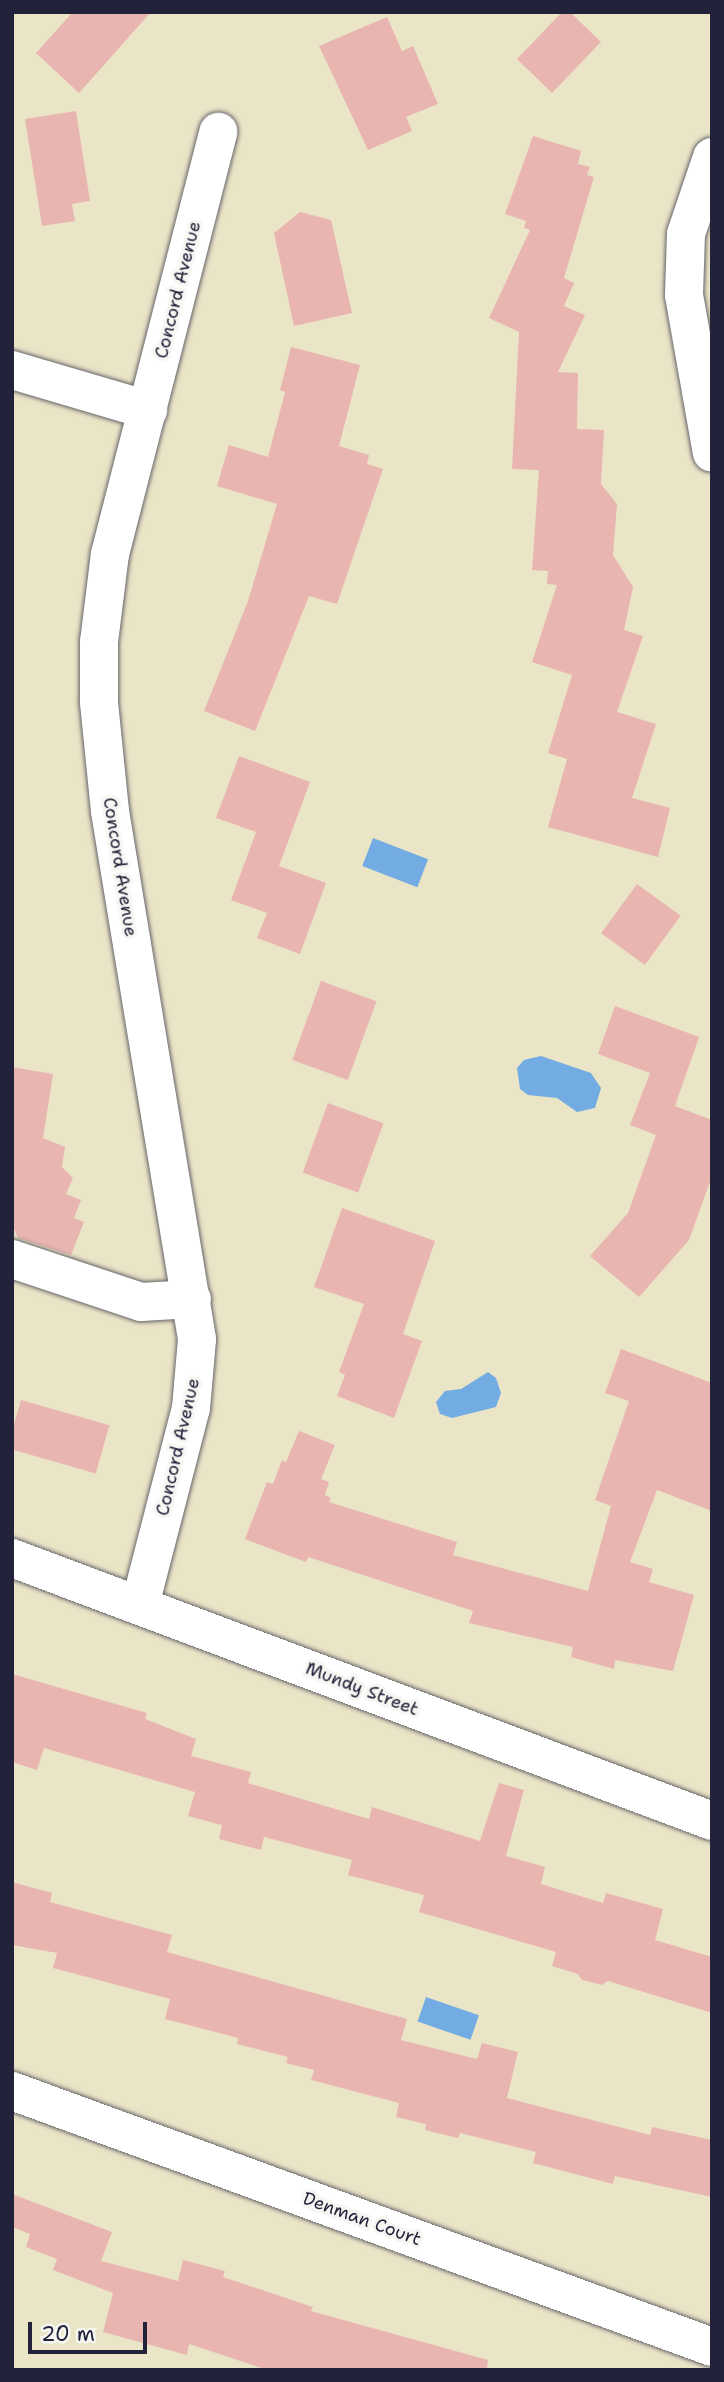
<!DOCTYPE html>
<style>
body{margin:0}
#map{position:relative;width:724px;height:2382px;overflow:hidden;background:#ebe5c7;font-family:"Shantell Sans",sans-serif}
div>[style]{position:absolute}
.water>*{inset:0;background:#73ace3;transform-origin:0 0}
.building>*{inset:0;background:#e9b5b0;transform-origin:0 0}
.roads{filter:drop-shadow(0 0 2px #68666c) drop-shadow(0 0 2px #68666c)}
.minor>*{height:38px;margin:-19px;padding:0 19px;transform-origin:19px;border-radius:19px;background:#fff}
span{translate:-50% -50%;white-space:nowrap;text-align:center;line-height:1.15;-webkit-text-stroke:7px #f6f6f2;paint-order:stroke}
.street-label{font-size:18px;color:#22223b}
.frame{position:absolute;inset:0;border:14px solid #22223b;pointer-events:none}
.scale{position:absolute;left:28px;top:2322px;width:119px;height:32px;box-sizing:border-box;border:4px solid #22223b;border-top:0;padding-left:9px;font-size:21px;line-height:24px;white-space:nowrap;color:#22223b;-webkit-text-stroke:5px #f6f6f2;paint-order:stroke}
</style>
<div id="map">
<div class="water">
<i style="left:373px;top:838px;width:59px;height:30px;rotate:21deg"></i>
<i style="clip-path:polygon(541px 1056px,591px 1073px,601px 1088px,595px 1108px,577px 1112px,557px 1098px,528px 1095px,520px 1089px,517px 1068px,524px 1060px)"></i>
<i style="clip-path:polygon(488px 1372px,496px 1378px,501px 1393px,496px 1407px,452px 1418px,440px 1414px,436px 1402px,445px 1391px,461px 1389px)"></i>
<i style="left:426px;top:1997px;width:56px;height:26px;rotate:19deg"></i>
</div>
<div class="building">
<i style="clip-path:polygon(73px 12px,151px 12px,79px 93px,36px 53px)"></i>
<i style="clip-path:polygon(562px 12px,570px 12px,601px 42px,552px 93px,517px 59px)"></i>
<i style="clip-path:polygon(387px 17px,402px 51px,413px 46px,438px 104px,406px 117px,412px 131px,368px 150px,319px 46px)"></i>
<i style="clip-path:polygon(76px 111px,90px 201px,72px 204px,75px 221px,42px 226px,25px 119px)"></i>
<i style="clip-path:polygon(533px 136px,581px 151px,578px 164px,590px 167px,587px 175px,594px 177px,564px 278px,574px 283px,564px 306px,585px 315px,558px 372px,578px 373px,577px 429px,604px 430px,601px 484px,617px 504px,613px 555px,633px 587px,624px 630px,643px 636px,617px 712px,656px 724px,632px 798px,670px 808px,658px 857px,548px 827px,567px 759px,548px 753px,572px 675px,532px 662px,557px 585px,547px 584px,548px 571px,532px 570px,539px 470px,512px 469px,519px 332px,489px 318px,530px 230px,524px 228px,526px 221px,505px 214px)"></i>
<i style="clip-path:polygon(300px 212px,331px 220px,352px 313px,294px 326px,274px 233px)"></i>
<i style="clip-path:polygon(291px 347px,360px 365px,339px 446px,369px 455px,367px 464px,383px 469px,337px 604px,309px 596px,255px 731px,204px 711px,248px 601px,277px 504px,217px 486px,229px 445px,268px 457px,285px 392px,280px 390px)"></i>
<i style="clip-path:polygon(239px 756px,310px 782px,279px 866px,326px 883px,300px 954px,257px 938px,267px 913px,231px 900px,256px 832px,216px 818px)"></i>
<i style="left:637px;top:884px;width:54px;height:61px;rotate:36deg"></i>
<i style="left:321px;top:981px;width:59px;height:84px;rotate:20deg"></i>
<i style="clip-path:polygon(615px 1006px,699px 1037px,675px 1106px,712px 1120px,712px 1176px,689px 1240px,639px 1297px,590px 1256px,628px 1213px,656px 1135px,630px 1125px,650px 1073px,598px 1054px)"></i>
<i style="clip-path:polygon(12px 1067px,53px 1074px,43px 1138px,65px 1147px,62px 1167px,73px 1178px,66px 1194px,81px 1200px,74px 1218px,84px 1222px,71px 1255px,18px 1238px,12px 1224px)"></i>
<i style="left:328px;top:1103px;width:59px;height:74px;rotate:20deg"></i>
<i style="clip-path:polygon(342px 1208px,435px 1241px,403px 1334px,422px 1341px,394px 1418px,337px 1396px,345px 1375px,339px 1372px,364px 1304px,314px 1287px)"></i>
<i style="clip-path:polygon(621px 1349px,712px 1383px,712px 1511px,657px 1490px,630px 1562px,653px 1569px,649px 1582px,694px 1595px,673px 1671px,615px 1660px,614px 1669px,571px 1657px,573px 1647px,469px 1623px,473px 1611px,308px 1557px,306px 1562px,245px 1539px,267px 1482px,273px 1484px,282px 1460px,286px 1462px,299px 1431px,335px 1445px,321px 1479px,329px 1482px,325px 1495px,331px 1498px,329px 1502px,457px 1542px,453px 1555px,588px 1591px,611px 1506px,595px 1500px,629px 1401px,605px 1393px)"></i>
<i style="left:21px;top:1400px;width:92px;height:50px;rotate:16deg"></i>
<i style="clip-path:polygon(12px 1674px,147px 1713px,145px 1719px,196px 1739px,191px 1756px,251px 1772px,248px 1783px,369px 1819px,372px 1807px,480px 1841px,499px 1783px,524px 1790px,506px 1856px,545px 1867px,541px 1884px,603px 1903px,606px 1893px,663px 1909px,655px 1940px,712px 1957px,712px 2013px,608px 1981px,602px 1985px,582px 1980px,578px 1974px,552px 1966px,556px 1952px,419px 1912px,424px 1895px,348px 1875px,352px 1860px,264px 1837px,261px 1850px,219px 1839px,222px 1825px,188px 1816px,195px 1792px,44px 1748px,37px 1770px,12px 1762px)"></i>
<i style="clip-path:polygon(12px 1882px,52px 1893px,50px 1902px,172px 1935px,167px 1952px,407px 2019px,401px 2040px,477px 2059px,482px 2043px,518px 2052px,507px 2098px,650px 2135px,652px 2127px,712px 2140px,712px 2197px,615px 2176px,613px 2184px,533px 2163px,536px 2152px,460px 2133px,458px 2138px,425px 2130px,426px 2124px,396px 2117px,399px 2103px,311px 2080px,314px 2070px,286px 2063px,288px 2057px,237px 2044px,238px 2038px,165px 2019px,170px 1999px,53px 1968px,57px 1953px,12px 1945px)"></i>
<i style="clip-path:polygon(12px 2194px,112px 2232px,101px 2261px,178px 2281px,183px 2260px,225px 2271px,223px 2277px,313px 2307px,311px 2311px,488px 2360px,487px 2370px,267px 2370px,189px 2344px,187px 2355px,103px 2332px,113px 2293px,53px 2270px,57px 2259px,26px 2247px,30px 2234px,12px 2227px)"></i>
</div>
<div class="roads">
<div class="minor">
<i style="left:712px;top:157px;width:81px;rotate:108.7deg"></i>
<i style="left:686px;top:234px;width:61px;rotate:91.9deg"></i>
<i style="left:684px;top:295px;width:160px;rotate:80deg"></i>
<i style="left:12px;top:370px;width:142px;rotate:16.4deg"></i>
<i style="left:12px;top:1259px;width:136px;rotate:18.4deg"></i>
<i style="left:141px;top:1302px;width:51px;rotate:-3.4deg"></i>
<i style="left:12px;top:1558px;width:748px;rotate:20.59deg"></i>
<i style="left:140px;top:1605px;width:203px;rotate:-75.5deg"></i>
<i style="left:191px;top:1408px;width:69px;rotate:-85deg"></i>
<i style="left:197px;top:1339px;width:535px;rotate:-99.36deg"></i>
<i style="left:110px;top:811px;width:110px;rotate:-95.8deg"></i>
<i style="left:99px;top:702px;width:60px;rotate:-90deg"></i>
<i style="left:99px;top:642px;width:89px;rotate:-82.9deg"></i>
<i style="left:110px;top:554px;width:436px;rotate:-75.6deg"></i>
<i style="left:12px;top:2091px;width:745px;rotate:20.09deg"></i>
</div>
</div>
<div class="street-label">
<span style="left:178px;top:290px;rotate:-76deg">Concord Avenue</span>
<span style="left:120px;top:867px;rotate:81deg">Concord Avenue</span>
<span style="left:178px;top:1447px;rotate:-77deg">Concord Avenue</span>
<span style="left:362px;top:1689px;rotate:21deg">Mundy Street</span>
<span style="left:362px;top:2219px;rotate:20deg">Denman Court</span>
</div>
<div class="frame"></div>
<div class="scale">20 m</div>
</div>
